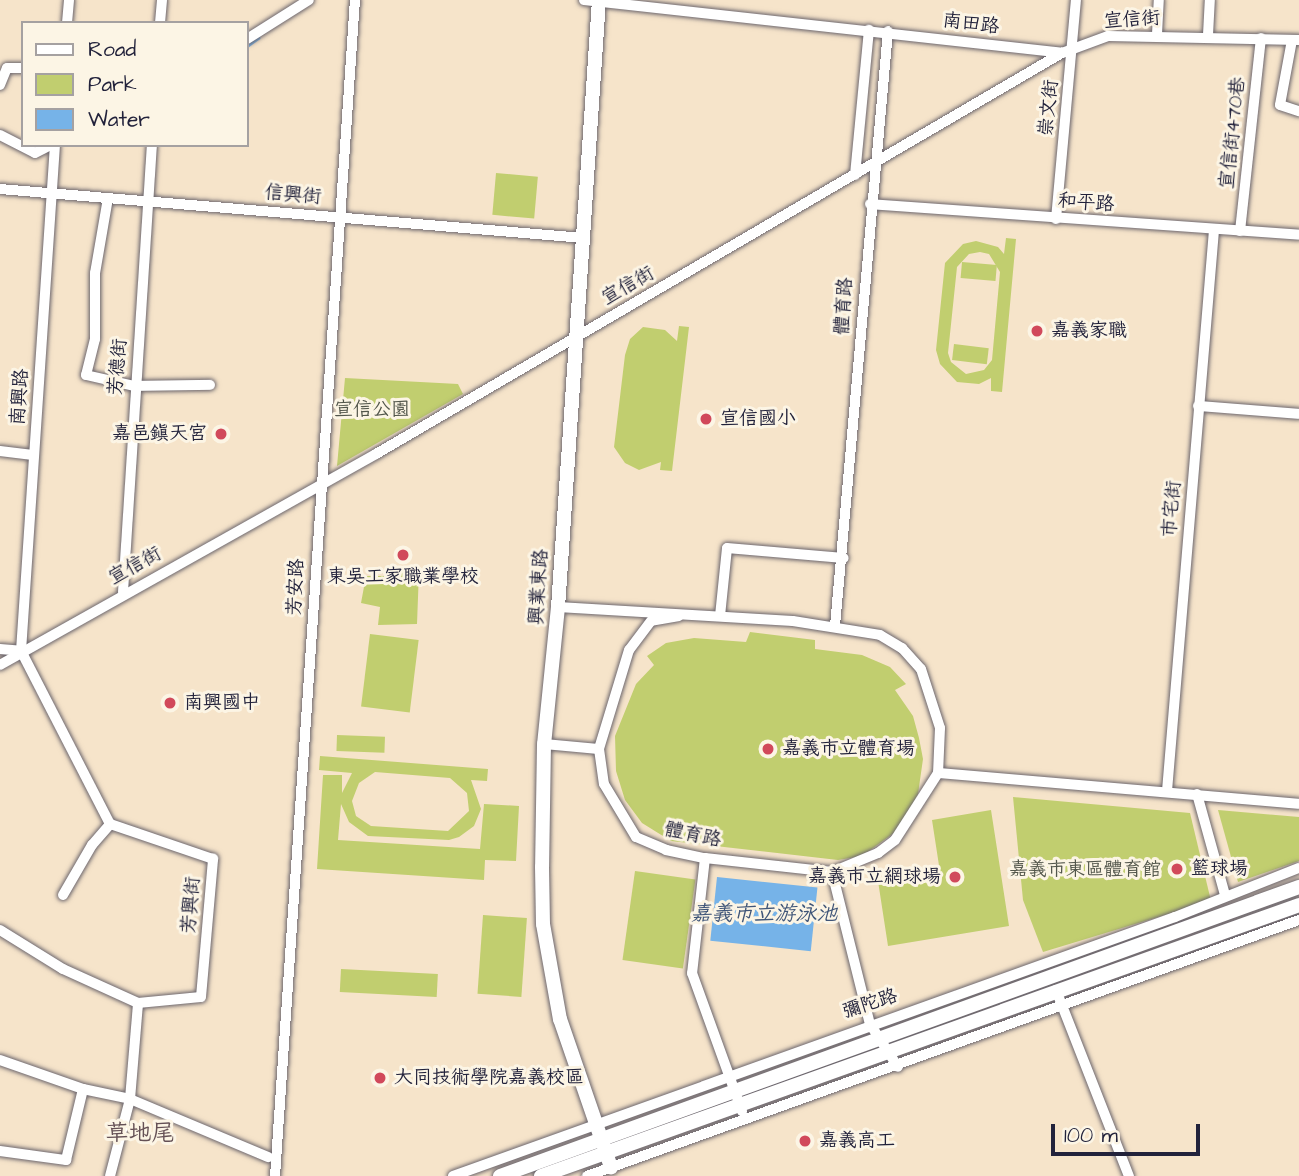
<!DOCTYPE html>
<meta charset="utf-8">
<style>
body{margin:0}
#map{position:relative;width:1299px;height:1176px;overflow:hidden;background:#f6e4ca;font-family:"Architects Daughter","LXGW WenKai TC",sans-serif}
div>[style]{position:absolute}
.green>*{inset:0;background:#c1ce6f;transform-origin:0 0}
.water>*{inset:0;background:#76b3e8;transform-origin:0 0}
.stream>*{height:2.5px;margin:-1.25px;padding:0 1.25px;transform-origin:1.25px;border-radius:1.25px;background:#76b3e8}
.roads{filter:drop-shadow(0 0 2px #6c666d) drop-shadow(0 0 2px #6c666d)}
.street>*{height:10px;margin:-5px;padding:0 5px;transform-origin:5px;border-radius:5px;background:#fff}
.secondary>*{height:14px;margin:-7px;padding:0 7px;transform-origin:7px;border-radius:7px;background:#fff}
.dots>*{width:19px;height:19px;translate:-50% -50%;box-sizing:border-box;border:4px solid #fcf5e5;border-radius:50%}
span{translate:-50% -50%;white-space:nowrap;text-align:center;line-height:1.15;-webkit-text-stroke:6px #fcf5e5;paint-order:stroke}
.street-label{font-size:19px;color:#22223b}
.poi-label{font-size:19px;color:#22223b}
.left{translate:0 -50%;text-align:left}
.right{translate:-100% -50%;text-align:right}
.park-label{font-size:19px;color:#52564b}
.water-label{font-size:21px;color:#3f5578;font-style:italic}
.quarter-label{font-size:23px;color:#645055}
.legend{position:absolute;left:21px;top:21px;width:228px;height:126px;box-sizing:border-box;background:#fcf5e5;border:2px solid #a5a1a1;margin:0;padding:9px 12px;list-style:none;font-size:21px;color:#22223b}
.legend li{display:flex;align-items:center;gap:14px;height:35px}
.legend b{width:35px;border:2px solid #a5a1a1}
.scale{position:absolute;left:1051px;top:1124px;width:149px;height:32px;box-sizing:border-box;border:4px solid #22223b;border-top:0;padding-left:9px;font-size:21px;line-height:24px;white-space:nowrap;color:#22223b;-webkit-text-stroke:5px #fcf5e5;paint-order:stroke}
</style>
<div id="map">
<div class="green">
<i style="left:496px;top:173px;width:42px;height:42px;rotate:5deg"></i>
<i style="clip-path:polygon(evenodd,1006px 238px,1016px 239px,1002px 392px,991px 391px,991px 378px,979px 384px,957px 382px,940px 364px,936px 350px,945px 263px,963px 244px,976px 241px,998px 247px,1004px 254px,1006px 238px,980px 252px,989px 254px,1000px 272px,992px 360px,984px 370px,966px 374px,951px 362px,948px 353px,957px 267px,969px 254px,980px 252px)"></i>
<i style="left:962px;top:262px;width:35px;height:16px;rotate:5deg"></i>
<i style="clip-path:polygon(679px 326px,689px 327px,672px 471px,660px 470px,661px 462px,639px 470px,625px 463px,614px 447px,625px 355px,630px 339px,643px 327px,665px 330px,677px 341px)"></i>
<i style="left:954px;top:344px;width:35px;height:16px;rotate:7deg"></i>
<i style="clip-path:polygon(345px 378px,458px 384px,463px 394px,337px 466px)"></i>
<i style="clip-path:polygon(392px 569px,419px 571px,417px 624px,378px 625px,380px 607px,361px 603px,366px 576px,389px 576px)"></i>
<i style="clip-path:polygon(750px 632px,815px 640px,815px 649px,862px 655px,890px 667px,906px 684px,895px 690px,913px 716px,919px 738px,923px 759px,918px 794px,898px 830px,862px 856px,838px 860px,671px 841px,642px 823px,625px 800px,616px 771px,615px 736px,636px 684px,654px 665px,647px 656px,666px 643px,694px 638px,746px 642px)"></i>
<i style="left:370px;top:634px;width:49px;height:73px;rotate:7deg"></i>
<i style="left:337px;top:735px;width:48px;height:16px;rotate:2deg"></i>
<i style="clip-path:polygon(evenodd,320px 756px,488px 769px,487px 781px,471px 780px,481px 809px,474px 826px,459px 837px,449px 840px,368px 836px,349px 822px,341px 804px,338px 840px,480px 849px,484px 804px,519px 806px,516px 861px,485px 860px,484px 880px,317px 869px,323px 775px,342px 775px,342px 793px,352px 773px,319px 770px,320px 756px,375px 772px,450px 778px,467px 793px,469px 811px,448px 831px,371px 826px,356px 816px,352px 801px,359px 783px,375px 772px)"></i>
<i style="clip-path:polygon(1013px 797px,1190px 813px,1211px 901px,1043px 952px,1023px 900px)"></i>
<i style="clip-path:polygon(991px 810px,1009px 926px,888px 946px,878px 881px,940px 872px,932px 820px)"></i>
<i style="clip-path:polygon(1218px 810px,1299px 817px,1299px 861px,1238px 882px)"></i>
<i style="left:635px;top:871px;width:61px;height:90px;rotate:8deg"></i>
<i style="left:483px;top:915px;width:44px;height:79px;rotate:4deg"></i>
<i style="left:341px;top:969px;width:97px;height:23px;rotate:3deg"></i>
</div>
<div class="water">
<i style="left:717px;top:877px;width:101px;height:64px;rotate:6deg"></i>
</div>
<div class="stream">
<i style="left:247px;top:46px;width:14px;rotate:-36deg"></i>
</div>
<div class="roads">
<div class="street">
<i style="left:584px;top:0;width:481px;rotate:6.3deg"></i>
<i style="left:67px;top:23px;width:23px;rotate:-85deg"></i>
<i style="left:160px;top:23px;width:23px;rotate:-85deg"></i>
<i style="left:1157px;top:34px;width:34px;rotate:-87deg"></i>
<i style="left:1208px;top:35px;width:35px;rotate:-87deg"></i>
<i style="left:247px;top:39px;width:73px;rotate:-32.2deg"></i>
<i style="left:1292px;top:40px;width:66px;rotate:100.5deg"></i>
<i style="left:1280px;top:105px;width:20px;rotate:18deg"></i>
<i style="left:0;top:85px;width:18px;rotate:-68deg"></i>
<i style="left:7px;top:68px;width:16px"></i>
<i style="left:0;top:135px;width:39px;rotate:27deg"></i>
<i style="left:35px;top:153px;width:18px;rotate:-27deg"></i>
<i style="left:855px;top:175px;width:146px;rotate:-84.5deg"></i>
<i style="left:0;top:189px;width:585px;rotate:4.8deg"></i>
<i style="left:108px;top:198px;width:76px;rotate:99.8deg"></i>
<i style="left:95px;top:273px;width:66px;rotate:90deg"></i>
<i style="left:95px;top:339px;width:37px;rotate:104deg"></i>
<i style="left:86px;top:375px;width:49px;rotate:12.9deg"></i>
<i style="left:134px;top:386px;width:76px;rotate:-0.8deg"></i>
<i style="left:870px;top:204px;width:430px;rotate:4.1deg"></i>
<i style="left:1056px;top:219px;width:220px;rotate:-84.8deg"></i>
<i style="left:1240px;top:231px;width:194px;rotate:-83.8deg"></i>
<i style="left:1198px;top:406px;width:101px;rotate:4.5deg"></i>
<i style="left:0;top:451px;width:33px;rotate:7deg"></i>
<i style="left:123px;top:592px;width:448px;rotate:-86.3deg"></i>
<i style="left:558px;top:607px;width:235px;rotate:3.4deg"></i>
<i style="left:793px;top:621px;width:88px;rotate:9.1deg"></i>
<i style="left:880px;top:635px;width:26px;rotate:31deg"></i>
<i style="left:902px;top:648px;width:28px;rotate:48deg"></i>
<i style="left:921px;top:669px;width:62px;rotate:72.1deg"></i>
<i style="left:940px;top:728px;width:45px;rotate:92.5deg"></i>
<i style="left:938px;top:773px;width:362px;rotate:4.9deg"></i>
<i style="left:679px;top:616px;width:28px;rotate:170deg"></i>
<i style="left:651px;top:621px;width:36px;rotate:127deg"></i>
<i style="left:629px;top:650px;width:103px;rotate:106.9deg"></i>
<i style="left:599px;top:749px;width:35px;rotate:82deg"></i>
<i style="left:604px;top:784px;width:62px;rotate:58.9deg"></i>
<i style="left:636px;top:837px;width:33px;rotate:23deg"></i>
<i style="left:666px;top:850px;width:40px;rotate:12deg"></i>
<i style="left:705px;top:858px;width:128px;rotate:6.3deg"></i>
<i style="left:832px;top:872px;width:50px;rotate:-22.4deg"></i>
<i style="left:878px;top:853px;width:21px;rotate:-37deg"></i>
<i style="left:895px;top:840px;width:80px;rotate:-57.3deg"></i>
<i style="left:720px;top:616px;width:68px;rotate:-84.1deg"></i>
<i style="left:727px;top:548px;width:117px;rotate:4.9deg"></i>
<i style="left:835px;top:626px;width:597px;rotate:-84.91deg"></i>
<i style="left:0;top:649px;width:21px;rotate:5deg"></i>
<i style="left:21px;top:651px;width:507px;rotate:-86.16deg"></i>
<i style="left:0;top:665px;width:431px;rotate:-29.3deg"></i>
<i style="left:376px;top:454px;width:795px;rotate:-30.31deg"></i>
<i style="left:1062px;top:53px;width:49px;rotate:-20.3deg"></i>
<i style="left:1108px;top:36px;width:191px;rotate:1.2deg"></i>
<i style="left:544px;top:744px;width:55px;rotate:5.2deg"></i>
<i style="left:1167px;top:791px;width:563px;rotate:-85.21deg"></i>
<i style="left:1197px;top:794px;width:105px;rotate:74.5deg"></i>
<i style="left:705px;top:858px;width:116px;rotate:96.4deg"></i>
<i style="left:692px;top:973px;width:147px;rotate:70.1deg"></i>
<i style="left:832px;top:872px;width:157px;rotate:76deg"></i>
<i style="left:870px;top:1024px;width:51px;rotate:56.9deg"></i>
<i style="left:63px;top:895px;width:58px;rotate:-59.9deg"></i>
<i style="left:92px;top:845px;width:28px;rotate:-49deg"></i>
<i style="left:0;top:930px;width:74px;rotate:31.8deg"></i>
<i style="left:63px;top:969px;width:82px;rotate:24.4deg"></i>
<i style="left:138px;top:1003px;width:63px;rotate:-5.4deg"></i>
<i style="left:201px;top:997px;width:139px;rotate:-85deg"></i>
<i style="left:213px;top:859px;width:109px;rotate:-161.2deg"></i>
<i style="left:110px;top:824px;width:195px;rotate:-117.2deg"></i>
<i style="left:1056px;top:990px;width:200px;rotate:68.6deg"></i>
<i style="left:0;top:1060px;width:88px;rotate:19.3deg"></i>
<i style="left:83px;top:1089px;width:48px;rotate:12deg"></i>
<i style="left:130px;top:1099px;width:150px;rotate:22.8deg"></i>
<i style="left:0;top:1151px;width:67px;rotate:7.8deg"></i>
<i style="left:66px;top:1160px;width:73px;rotate:-76.5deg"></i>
<i style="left:110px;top:1176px;width:80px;rotate:-75.4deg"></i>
<i style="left:130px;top:1099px;width:96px;rotate:-85.2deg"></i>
<i style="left:275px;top:1176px;width:1179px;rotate:-86.11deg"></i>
<i style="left:453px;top:1176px;width:767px;rotate:-19.73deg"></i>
<i style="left:1175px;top:917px;width:133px;rotate:-21.6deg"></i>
<i style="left:587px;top:1176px;width:757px;rotate:-19.78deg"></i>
</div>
<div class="secondary">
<i style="left:599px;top:0;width:608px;rotate:93.86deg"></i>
<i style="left:558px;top:607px;width:138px;rotate:95.8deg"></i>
<i style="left:544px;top:744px;width:123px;rotate:90.9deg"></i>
<i style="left:542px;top:867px;width:57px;rotate:89deg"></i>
<i style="left:543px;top:924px;width:97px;rotate:79.9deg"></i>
<i style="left:560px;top:1019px;width:157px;rotate:71deg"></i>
<i style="left:500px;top:1176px;width:850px;rotate:-19.89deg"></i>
<i style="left:541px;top:1176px;width:805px;rotate:-19.67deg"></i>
</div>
</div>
<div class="dots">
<i style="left:1037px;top:331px;background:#d1495b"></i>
<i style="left:706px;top:419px;background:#d1495b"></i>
<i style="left:221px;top:434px;background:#d1495b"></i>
<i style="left:403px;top:555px;background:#d1495b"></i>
<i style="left:170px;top:703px;background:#d1495b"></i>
<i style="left:768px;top:749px;background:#d1495b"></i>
<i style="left:1177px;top:869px;background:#d1495b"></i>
<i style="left:955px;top:877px;background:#d1495b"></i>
<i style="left:380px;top:1078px;background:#d1495b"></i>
<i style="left:805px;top:1141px;background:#d1495b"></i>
</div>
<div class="street-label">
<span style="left:1132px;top:20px;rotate:-4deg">宣信街</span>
<span style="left:971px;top:24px;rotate:7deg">南田路</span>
<span style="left:1049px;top:108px;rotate:-84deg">崇文街</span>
<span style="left:1233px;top:133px;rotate:-84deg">宣信街470巷</span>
<span style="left:293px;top:195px;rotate:5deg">信興街</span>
<span style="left:1086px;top:203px;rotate:4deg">和平路</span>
<span style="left:628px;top:286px;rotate:-30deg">宣信街</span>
<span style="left:844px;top:306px;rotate:-86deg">體育路</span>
<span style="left:118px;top:367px;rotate:-85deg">芳德街</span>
<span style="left:20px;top:397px;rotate:-86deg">南興路</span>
<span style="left:1172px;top:509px;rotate:-85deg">市宅街</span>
<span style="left:135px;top:566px;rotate:-29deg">宣信街</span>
<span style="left:296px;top:587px;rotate:-87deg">芳安路</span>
<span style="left:539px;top:587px;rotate:-86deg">興業東路</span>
<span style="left:693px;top:835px;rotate:12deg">體育路</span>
<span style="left:191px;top:905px;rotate:-85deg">芳興街</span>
<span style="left:870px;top:1004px;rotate:-18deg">彌陀路</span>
</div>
<div class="poi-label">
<span class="left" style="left:1051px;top:331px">嘉義家職</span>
<span class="left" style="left:720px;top:419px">宣信國小</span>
<span class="right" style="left:207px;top:434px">嘉邑鎮天宮</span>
<span style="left:403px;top:577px">東吳工家職業學校</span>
<span class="left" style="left:184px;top:703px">南興國中</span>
<span class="left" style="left:782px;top:749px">嘉義市立體育場</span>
<span class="left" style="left:1191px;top:869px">籃球場</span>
<span class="right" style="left:941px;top:877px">嘉義市立網球場</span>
<span class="left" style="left:394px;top:1078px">大同技術學院嘉義校區</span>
<span class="left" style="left:819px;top:1141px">嘉義高工</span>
</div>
<div class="park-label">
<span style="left:372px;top:410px">宣信公園</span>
<span style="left:1085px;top:870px">嘉義市東區體育館</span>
</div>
<div class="water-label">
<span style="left:764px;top:914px">嘉義市立游泳池</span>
</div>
<div class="quarter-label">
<span style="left:140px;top:1133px">草地尾</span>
</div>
<ul class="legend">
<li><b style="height:9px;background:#fff"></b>Road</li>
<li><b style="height:19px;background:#c1ce6f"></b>Park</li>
<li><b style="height:19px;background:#76b3e8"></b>Water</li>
</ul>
<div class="scale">100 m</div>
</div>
